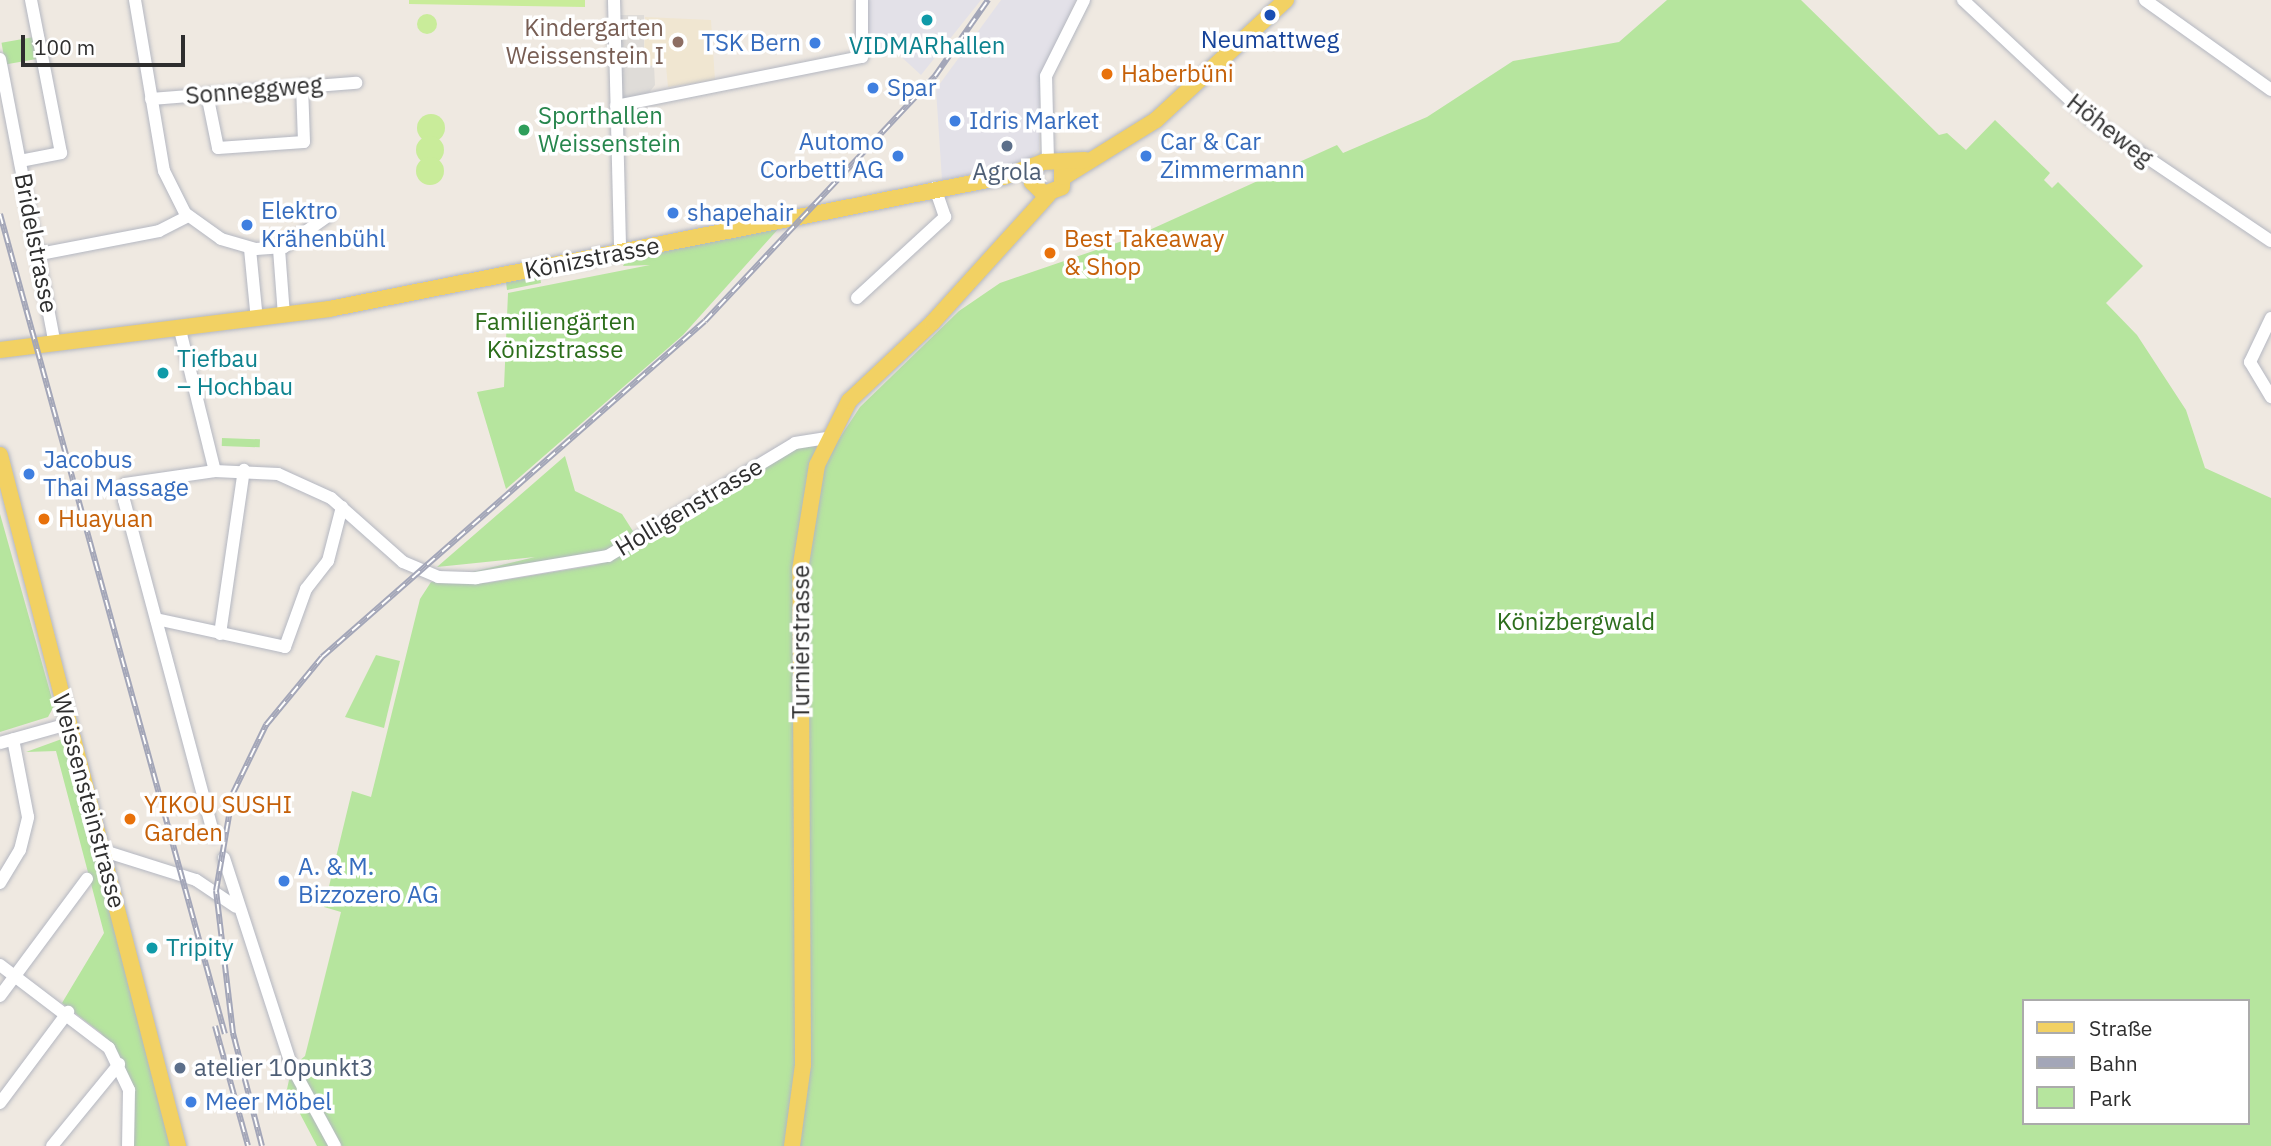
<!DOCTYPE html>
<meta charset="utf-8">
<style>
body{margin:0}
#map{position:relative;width:2271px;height:1146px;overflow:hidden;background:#efe9e1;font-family:"IBM Plex Sans",sans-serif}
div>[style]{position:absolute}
.industrial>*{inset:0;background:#e3e1e8}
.education>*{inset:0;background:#f0e6d1}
.green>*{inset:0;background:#b6e59e;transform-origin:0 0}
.pitch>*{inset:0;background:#c9ec9a}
.round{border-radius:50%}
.plaza>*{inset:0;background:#dfdcd8}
.roads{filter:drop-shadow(0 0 2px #b4b7c1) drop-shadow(0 0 2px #b4b7c1)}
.minor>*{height:12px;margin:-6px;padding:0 6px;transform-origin:6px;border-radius:6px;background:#fff}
.major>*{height:16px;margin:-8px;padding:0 8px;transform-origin:8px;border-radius:8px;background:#f2d163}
.rail>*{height:6px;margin-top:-3px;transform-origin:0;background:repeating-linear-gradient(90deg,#fff 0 10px,#a3a6b8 0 20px);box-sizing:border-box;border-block:2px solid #a3a6b8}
.dots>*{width:19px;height:19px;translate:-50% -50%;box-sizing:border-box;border:4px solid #fff;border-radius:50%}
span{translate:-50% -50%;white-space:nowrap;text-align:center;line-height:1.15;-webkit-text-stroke:7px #fff;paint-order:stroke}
.education-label{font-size:24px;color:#785e54}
.right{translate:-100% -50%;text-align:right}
.transit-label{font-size:24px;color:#164399}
.shop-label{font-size:24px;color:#366cbe}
.left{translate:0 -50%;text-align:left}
.culture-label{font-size:24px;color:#0d838f}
.food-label{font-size:24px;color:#c56008}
.street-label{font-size:24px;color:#2e2e2e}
.leisure-label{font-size:24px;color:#27864d}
.service-label{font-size:24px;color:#4e5e75}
.park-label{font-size:24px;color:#2c6e1b}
.legend{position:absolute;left:2022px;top:999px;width:228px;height:126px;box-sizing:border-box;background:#fff;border:2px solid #ababab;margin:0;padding:9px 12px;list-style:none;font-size:21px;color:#2e2e2e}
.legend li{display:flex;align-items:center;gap:14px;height:35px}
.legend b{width:35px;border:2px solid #ababab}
.scale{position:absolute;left:21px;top:35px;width:164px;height:32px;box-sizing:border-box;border:4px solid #2e2e2e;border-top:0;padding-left:9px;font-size:21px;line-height:24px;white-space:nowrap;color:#2e2e2e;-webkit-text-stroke:5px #fff;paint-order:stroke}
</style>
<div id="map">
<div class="industrial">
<i style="clip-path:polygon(862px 0,981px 0,921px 75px,896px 52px,862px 57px)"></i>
<i style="clip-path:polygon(1001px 0,1076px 0,1040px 77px,1039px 150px,1023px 165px,942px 180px,936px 89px)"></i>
</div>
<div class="education">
<i style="clip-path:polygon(645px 17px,711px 20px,715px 80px,668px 87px,666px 66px,644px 65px)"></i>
</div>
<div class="green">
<i style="clip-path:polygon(evenodd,1667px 0,1801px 0,1939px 135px,1947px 133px,1966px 150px,1995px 120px,2050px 173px,2044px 180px,2052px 188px,2058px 182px,2143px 266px,2106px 303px,2137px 335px,2186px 410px,2205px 468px,2271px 498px,2271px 1146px,317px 1146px,287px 1089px,292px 1067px,305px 1056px,341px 912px,324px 907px,352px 791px,371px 797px,420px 599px,431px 582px,487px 583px,596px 565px,633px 549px,801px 445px,839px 439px,860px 407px,959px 311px,1000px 283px,1134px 237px,1337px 145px,1343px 153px,1427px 117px,1513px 61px,1619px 42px,1667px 0,2024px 1001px,2248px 1001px,2248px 1123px,2024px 1123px,2024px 1001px)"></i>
<i style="left:34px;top:37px;width:22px;height:33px;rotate:80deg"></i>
<i style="clip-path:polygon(780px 227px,683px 335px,506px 489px,477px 392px,504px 387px,508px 293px,650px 265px,623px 266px,627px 259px)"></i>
<i style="clip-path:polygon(540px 276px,541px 283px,507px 290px,506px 282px)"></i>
<i style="left:222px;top:438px;width:38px;height:8px;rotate:2deg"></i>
<i style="clip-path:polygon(565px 456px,575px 491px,622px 514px,636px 536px,597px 554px,464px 574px,535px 557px,437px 567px)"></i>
<i style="clip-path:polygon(0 514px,54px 706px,48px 717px,0 732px)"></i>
<i style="clip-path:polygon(376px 655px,400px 661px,384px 728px,345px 717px)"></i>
<i style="clip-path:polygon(70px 736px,177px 1146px,133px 1146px,135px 1102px,126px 1070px,101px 1033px,62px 1003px,104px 933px,56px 751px,26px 752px)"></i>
</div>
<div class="pitch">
<i style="clip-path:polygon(409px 0,585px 0,585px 7px,409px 4px)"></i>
<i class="round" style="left:417px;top:14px;width:20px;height:20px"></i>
<i class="round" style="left:417px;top:114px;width:28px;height:28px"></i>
<i class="round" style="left:416px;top:136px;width:28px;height:28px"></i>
<i class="round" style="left:416px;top:157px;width:28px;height:28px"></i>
</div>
<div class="plaza">
<i style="clip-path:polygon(614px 15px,644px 15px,644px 65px,654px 66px,655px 85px,648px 94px,616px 100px)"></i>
</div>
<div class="roads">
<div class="minor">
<i style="left:135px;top:0;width:173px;rotate:80.4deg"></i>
<i style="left:164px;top:171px;width:47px;rotate:63.4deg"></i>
<i style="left:185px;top:213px;width:44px;rotate:35.8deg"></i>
<i style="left:221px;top:239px;width:36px;rotate:16deg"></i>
<i style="left:256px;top:249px;width:28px;rotate:-4deg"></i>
<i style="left:284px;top:247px;width:54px;rotate:-35.2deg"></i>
<i style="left:614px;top:0;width:253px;rotate:88.6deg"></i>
<i style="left:1963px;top:0;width:174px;rotate:43.1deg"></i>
<i style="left:2090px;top:119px;width:218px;rotate:34deg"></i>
<i style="left:2145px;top:0;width:155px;rotate:35.5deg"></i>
<i style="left:0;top:59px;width:290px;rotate:79.1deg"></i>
<i style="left:207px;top:94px;width:55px;rotate:78.5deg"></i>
<i style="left:218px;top:148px;width:86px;rotate:-4deg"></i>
<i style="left:304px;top:142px;width:56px;rotate:-92deg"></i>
<i style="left:151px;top:99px;width:206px;rotate:-4.5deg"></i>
<i style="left:616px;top:106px;width:251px;rotate:-11.3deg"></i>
<i style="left:862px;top:57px;width:57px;rotate:-90deg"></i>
<i style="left:20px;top:161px;width:42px;rotate:-11deg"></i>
<i style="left:61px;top:153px;width:156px;rotate:-101.1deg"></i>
<i style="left:1048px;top:162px;width:86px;rotate:-91.3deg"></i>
<i style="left:1046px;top:76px;width:85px;rotate:-63.4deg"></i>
<i style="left:250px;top:249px;width:71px;rotate:84.4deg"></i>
<i style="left:279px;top:249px;width:67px;rotate:85.7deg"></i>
<i style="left:40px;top:254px;width:121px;rotate:-10.9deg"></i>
<i style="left:159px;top:231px;width:33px;rotate:-27deg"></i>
<i style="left:857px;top:298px;width:120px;rotate:-42.6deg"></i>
<i style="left:945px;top:217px;width:31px;rotate:-109deg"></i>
<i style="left:2271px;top:318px;width:49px;rotate:115.5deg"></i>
<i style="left:2250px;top:362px;width:41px;rotate:59deg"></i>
<i style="left:180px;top:330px;width:145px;rotate:76.1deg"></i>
<i style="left:156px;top:619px;width:132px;rotate:12.2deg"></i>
<i style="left:285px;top:647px;width:62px;rotate:-70.1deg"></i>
<i style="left:306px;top:589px;width:36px;rotate:-52deg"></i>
<i style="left:328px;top:561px;width:56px;rotate:-75.5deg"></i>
<i style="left:220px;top:634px;width:166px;rotate:-81.7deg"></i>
<i style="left:0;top:743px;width:71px;rotate:-15.6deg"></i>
<i style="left:214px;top:836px;width:348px;rotate:-105deg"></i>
<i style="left:124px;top:500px;width:16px;rotate:-86deg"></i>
<i style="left:125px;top:484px;width:91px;rotate:-8.2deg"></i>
<i style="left:215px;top:471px;width:63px;rotate:2.7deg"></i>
<i style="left:278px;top:474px;width:58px;rotate:24.4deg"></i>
<i style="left:331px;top:498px;width:96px;rotate:41.6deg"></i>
<i style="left:403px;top:562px;width:38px;rotate:23deg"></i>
<i style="left:438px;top:577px;width:38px;rotate:2deg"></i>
<i style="left:476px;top:578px;width:134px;rotate:-9.5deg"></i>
<i style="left:608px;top:556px;width:218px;rotate:-31.1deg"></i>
<i style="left:795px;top:443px;width:32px;rotate:-9deg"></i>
<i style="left:104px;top:851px;width:96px;rotate:17.5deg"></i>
<i style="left:196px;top:880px;width:48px;rotate:34deg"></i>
<i style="left:224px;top:858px;width:220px;rotate:72deg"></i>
<i style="left:292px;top:1067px;width:90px;rotate:61.4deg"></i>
<i style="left:0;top:883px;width:39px;rotate:-59deg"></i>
<i style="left:20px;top:850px;width:34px;rotate:-76deg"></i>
<i style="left:28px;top:817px;width:79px;rotate:-100.9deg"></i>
<i style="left:0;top:965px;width:137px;rotate:37.3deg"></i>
<i style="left:109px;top:1048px;width:47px;rotate:64.5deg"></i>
<i style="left:129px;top:1090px;width:56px;rotate:91deg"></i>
<i style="left:0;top:996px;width:146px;rotate:-53.4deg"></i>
<i style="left:0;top:1103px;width:114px;rotate:-53.2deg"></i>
<i style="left:52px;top:1146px;width:106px;rotate:-50.7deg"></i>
</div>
<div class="major">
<i style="left:1036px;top:167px;width:16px;rotate:105deg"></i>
<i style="left:1032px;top:182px;width:17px;rotate:45deg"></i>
<i style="left:1044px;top:194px;width:19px;rotate:-21deg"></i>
<i style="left:1062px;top:187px;width:17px;rotate:-90deg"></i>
<i style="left:1064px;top:177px;width:108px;rotate:-31.8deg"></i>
<i style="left:1156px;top:120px;width:177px;rotate:-42.7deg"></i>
<i style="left:0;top:350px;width:332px;rotate:-7.1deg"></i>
<i style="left:329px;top:309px;width:687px;rotate:-11.08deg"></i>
<i style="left:1003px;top:177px;width:43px;rotate:-20.6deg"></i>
<i style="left:1043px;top:162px;width:42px;rotate:-2.7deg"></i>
<i style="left:0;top:455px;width:714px;rotate:75.55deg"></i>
<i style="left:792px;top:1146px;width:82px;rotate:-82.3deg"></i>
<i style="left:803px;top:1065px;width:495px;rotate:-90.3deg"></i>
<i style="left:800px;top:570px;width:106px;rotate:-80.8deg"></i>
<i style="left:817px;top:465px;width:72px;rotate:-63.4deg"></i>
<i style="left:849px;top:401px;width:115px;rotate:-43.2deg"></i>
<i style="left:933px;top:322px;width:171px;rotate:-47.8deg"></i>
</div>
</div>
<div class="rail">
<i style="left:0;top:214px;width:850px;rotate:74.66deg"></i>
<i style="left:215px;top:1026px;width:124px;rotate:74.6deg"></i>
<i style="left:262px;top:1146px;width:117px;rotate:-104.4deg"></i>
<i style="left:233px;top:1033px;width:143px;rotate:-96.8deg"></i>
<i style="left:216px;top:891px;width:99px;rotate:-80.2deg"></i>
<i style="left:233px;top:793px;width:76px;rotate:-64.1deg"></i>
<i style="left:266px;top:725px;width:88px;rotate:-50.5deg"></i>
<i style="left:322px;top:657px;width:509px;rotate:-41.26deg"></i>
<i style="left:705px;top:321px;width:336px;rotate:-46.8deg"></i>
<i style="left:935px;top:76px;width:93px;rotate:-55.1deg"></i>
</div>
<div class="dots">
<i style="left:1270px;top:15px;background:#1a4fb4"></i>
<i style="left:927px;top:20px;background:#0f9aa8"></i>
<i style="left:678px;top:42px;background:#8d6e63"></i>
<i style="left:815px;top:43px;background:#3f7fe0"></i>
<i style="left:1107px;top:74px;background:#e8710a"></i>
<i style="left:873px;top:88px;background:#3f7fe0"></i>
<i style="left:955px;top:121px;background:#3f7fe0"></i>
<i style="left:524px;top:130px;background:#2e9e5b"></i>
<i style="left:1007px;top:146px;background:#5c6f8a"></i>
<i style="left:898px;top:156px;background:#3f7fe0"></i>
<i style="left:1146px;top:156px;background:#3f7fe0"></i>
<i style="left:673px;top:213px;background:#3f7fe0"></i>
<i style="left:247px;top:225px;background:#3f7fe0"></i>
<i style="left:1050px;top:253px;background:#e8710a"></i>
<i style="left:163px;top:373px;background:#0f9aa8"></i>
<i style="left:29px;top:474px;background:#3f7fe0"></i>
<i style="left:44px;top:519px;background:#e8710a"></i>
<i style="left:130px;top:819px;background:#e8710a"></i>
<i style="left:284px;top:881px;background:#3f7fe0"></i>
<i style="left:152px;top:948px;background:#0f9aa8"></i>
<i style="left:180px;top:1068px;background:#5c6f8a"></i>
<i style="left:191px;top:1102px;background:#3f7fe0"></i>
</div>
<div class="education-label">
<span class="right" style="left:664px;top:42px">Kindergarten<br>Weissenstein I</span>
</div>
<div class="transit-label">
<span style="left:1270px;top:40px">Neumattweg</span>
</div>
<div class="shop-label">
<span class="right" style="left:801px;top:43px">TSK Bern</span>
<span class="left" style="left:887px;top:88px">Spar</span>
<span class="left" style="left:969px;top:121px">Idris Market</span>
<span class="right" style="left:884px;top:156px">Automo<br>Corbetti AG</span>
<span class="left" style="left:1160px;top:156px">Car &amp; Car<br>Zimmermann</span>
<span class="left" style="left:261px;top:225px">Elektro<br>Krähenbühl</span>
<span class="left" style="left:687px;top:213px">shapehair</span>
<span class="left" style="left:43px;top:474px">Jacobus<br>Thai Massage</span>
<span class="left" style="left:298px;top:881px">A. &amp; M.<br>Bizzozero AG</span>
<span class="left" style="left:205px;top:1102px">Meer Möbel</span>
</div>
<div class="culture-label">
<span style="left:927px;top:46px">VIDMARhallen</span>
<span class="left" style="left:177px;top:373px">Tiefbau<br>– Hochbau</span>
<span class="left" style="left:166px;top:948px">Tripity</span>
</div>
<div class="food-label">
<span class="left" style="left:1121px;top:74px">Haberbüni</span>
<span class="left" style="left:1064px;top:253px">Best Takeaway<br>&amp; Shop</span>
<span class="left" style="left:58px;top:519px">Huayuan</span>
<span class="left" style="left:144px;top:819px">YIKOU SUSHI<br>Garden</span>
</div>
<div class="street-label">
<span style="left:254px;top:90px;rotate:-5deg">Sonneggweg</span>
<span style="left:2110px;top:130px;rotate:38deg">Höheweg</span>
<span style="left:36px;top:243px;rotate:79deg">Bridelstrasse</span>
<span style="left:592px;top:258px;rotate:-11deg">Könizstrasse</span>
<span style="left:689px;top:507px;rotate:-31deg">Holligenstrasse</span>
<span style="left:801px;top:642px;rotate:-90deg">Turnierstrasse</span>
<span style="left:89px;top:801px;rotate:75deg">Weissensteinstrasse</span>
</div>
<div class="leisure-label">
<span class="left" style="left:538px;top:130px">Sporthallen<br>Weissenstein</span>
</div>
<div class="service-label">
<span style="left:1007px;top:172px">Agrola</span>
<span class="left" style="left:194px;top:1068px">atelier 10punkt3</span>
</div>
<div class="park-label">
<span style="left:555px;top:336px">Familiengärten<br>Könizstrasse</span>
<span style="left:1576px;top:622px">Könizbergwald</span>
</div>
<ul class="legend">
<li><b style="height:9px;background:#f2d163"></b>Straße</li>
<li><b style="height:9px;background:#a3a6b8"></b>Bahn</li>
<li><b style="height:19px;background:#b6e59e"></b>Park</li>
</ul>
<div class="scale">100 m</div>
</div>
